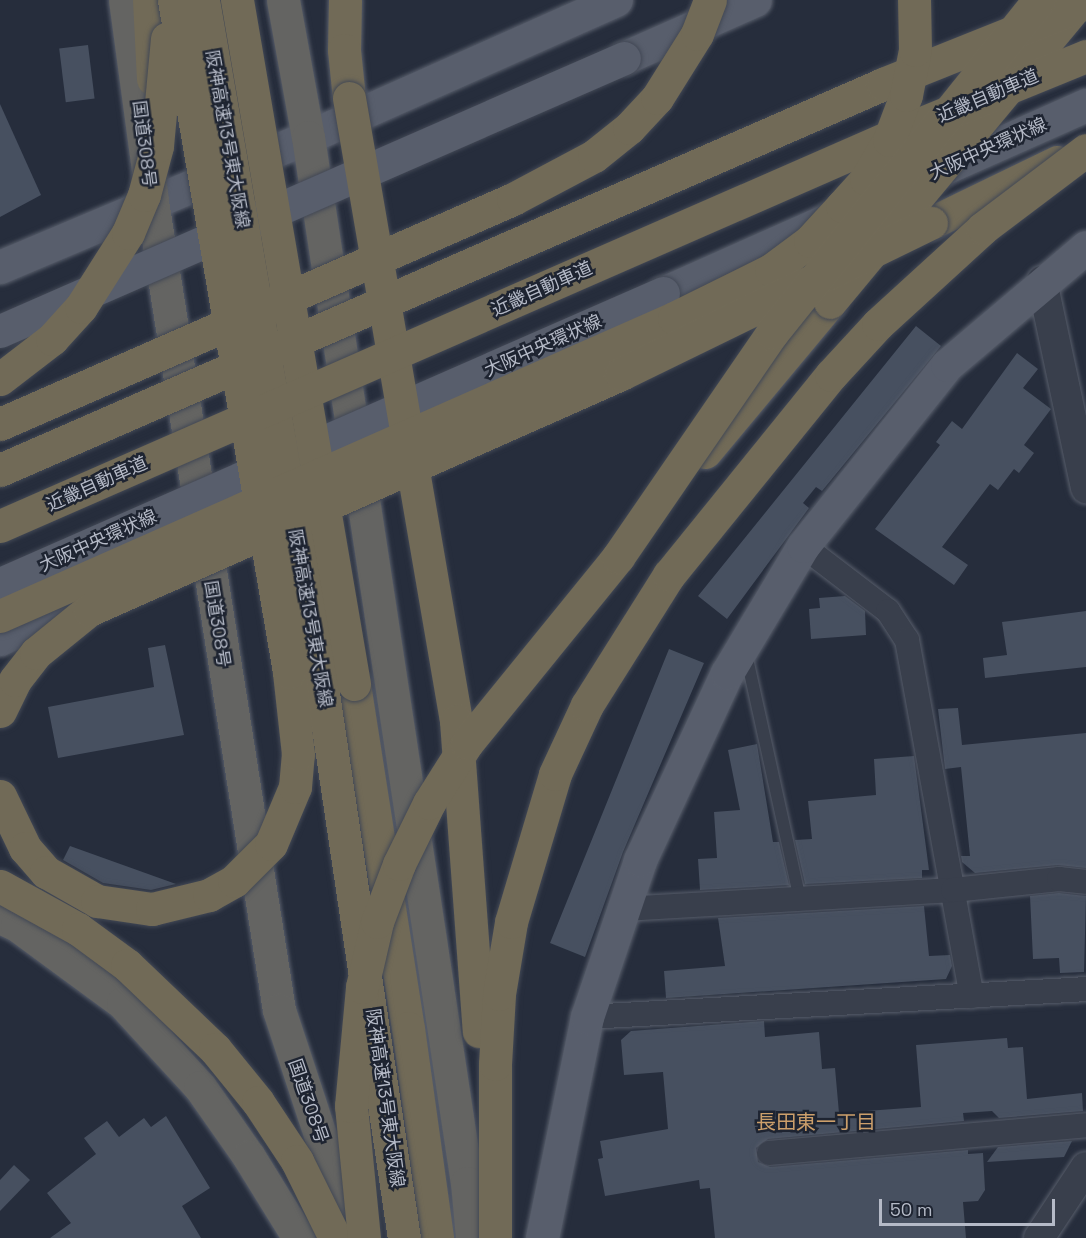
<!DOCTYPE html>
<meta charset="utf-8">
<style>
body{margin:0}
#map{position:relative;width:1086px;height:1238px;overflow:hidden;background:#262d3c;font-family:"Space Grotesk","Noto Sans JP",sans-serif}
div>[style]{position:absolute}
.building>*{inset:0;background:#475060;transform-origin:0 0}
.roads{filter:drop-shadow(0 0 2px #575d6a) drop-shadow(0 0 2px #575d6a)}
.service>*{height:12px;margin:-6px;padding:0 6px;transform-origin:6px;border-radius:6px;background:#393f4c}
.minor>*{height:24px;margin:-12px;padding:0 12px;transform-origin:12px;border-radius:12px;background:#393f4c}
.tertiary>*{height:30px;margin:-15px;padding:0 15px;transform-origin:15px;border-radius:15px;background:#393f4c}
.primary>*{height:33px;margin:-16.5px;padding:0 16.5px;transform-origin:16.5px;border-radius:16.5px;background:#585e6c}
.trunk>*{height:33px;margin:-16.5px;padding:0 16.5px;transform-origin:16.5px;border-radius:16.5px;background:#646462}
.motorway>*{height:33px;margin:-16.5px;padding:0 16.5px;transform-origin:16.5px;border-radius:16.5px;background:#716a57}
.bridges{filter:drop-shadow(0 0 2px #424855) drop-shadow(0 0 2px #424855)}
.primary-bridge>*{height:33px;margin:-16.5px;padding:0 16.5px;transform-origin:16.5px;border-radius:16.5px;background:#585e6c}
.motorway-bridge>*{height:33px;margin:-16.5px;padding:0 16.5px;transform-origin:16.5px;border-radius:16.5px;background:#716a57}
span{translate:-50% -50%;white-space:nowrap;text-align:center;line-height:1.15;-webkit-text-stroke:5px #1e2431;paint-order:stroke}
.street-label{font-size:18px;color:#b5bac7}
.neighbourhood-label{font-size:20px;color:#cc9f6b}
.scale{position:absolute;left:879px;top:1199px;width:176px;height:27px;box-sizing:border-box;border:3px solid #b5bac7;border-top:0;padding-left:8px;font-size:18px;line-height:21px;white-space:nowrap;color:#b5bac7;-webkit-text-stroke:4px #1e2431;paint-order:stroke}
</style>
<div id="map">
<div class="building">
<i style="left:88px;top:45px;width:54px;height:29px;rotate:83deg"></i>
<i style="clip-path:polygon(0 104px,41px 195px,0 217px)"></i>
<i style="clip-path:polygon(916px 326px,941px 346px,822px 491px,816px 487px,803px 503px,809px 508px,727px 619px,698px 596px)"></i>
<i style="clip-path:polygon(1017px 353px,1038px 369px,1023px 388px,1051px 409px,1024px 445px,1034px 453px,1019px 473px,1014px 469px,998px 490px,990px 484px,942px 547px,968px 565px,954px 585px,875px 529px,940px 445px,936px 442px,952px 421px,962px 429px)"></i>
<i style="clip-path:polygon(845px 596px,865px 611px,866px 635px,811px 639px,809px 609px,820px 608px,819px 598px)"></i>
<i style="clip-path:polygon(1086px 611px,1086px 667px,985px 678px,983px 658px,1007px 655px,1002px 622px)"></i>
<i style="clip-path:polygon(165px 645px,184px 735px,58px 758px,48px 707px,154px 687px,148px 648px)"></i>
<i style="clip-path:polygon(669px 649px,704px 663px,623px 852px,585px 957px,550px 943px)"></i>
<i style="clip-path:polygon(958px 708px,962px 745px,1086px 733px,1086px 868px,1058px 865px,975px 873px,962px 862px,961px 856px,970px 856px,961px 767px,945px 769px,938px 709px)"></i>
<i style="clip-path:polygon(757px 744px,773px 842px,779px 842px,789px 885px,700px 890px,698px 859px,717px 858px,714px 812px,740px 810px,728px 750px)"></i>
<i style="clip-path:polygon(914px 756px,929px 870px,922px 870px,922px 878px,805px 884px,795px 840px,812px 839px,808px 801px,876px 795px,874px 759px)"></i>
<i style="clip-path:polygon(70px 846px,176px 884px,151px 890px,103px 883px,63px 860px)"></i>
<i style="clip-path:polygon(1059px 893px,1086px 896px,1084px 972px,1060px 973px,1059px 958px,1033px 959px,1030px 896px)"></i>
<i style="clip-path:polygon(924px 906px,929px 956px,950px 955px,952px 966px,946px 979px,666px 998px,664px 971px,725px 966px,718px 918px)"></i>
<i style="clip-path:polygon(764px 1021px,765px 1037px,819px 1032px,822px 1069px,835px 1068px,839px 1113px,921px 1107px,916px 1045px,1007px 1038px,1008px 1048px,1023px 1047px,1027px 1099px,1082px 1093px,1083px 1111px,999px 1118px,992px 1111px,963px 1113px,964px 1121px,768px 1139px,756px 1148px,758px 1162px,770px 1167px,968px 1150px,968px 1154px,983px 1153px,985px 1190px,978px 1201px,963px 1202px,966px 1238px,715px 1238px,710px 1188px,700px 1189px,699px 1180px,605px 1196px,598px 1159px,603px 1158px,600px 1141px,668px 1129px,663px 1072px,624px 1075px,621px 1040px,631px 1031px)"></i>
<i style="clip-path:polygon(166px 1116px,210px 1188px,182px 1206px,201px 1238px,50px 1238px,71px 1223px,47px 1193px,96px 1154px,84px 1138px,107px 1121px,119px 1137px,144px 1118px,151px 1127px)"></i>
<i style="clip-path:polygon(1072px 1141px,1064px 1157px,987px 1162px,998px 1147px)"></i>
<i style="clip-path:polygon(14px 1165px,30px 1180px,0 1211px,0 1180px)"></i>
</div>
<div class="roads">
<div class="service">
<i style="left:746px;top:654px;width:251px;rotate:77.6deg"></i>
</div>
<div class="minor">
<i style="left:803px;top:546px;width:107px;rotate:37.4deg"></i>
<i style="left:888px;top:611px;width:35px;rotate:57deg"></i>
<i style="left:907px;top:640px;width:362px;rotate:79.7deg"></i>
<i style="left:623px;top:909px;width:331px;rotate:-3.3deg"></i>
<i style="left:953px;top:890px;width:107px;rotate:-5.9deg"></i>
<i style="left:1059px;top:879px;width:27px;rotate:6deg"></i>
<i style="left:587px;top:1017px;width:500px;rotate:-3.2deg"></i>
<i style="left:769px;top:1153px;width:318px;rotate:-5deg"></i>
</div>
<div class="tertiary">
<i style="left:1042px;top:281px;width:212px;rotate:78deg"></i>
<i style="left:1039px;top:1238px;width:85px;rotate:-56.5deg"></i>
</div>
<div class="primary">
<i style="left:624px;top:58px;width:143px;rotate:-23.9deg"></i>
<i style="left:931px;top:174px;width:170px;rotate:-24deg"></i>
<i style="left:0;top:267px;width:334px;rotate:-22.9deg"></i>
<i style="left:308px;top:137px;width:337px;rotate:-24deg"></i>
<i style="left:663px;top:293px;width:180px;rotate:-24deg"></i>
<i style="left:0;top:639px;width:115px;rotate:-25.2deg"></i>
<i style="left:542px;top:1238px;width:226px;rotate:-78.5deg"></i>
<i style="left:587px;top:1017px;width:166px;rotate:-71.3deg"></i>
<i style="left:640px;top:860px;width:206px;rotate:-65.1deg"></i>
<i style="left:727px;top:673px;width:148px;rotate:-59.1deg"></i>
<i style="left:803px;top:546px;width:231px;rotate:-51.5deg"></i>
<i style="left:947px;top:365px;width:182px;rotate:-40.3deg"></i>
</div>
<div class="trunk">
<i style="left:125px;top:0;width:203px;rotate:82.3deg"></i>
<i style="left:152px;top:201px;width:819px;rotate:81.08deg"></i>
<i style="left:279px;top:1010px;width:240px;rotate:71.8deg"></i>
<i style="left:283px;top:0;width:139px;rotate:79.7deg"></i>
<i style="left:308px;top:137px;width:1058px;rotate:81.36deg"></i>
<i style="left:467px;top:1183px;width:55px;rotate:84.8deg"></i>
<i style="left:0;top:917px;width:19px;rotate:25deg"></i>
<i style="left:17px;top:925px;width:132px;rotate:36.3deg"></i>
<i style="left:123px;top:1003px;width:114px;rotate:47.5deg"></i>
<i style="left:200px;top:1087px;width:85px;rotate:55deg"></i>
<i style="left:249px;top:1157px;width:95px;rotate:58.3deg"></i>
</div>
<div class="motorway">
<i style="left:149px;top:0;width:79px;rotate:87.1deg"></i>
<i style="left:345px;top:0;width:50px;rotate:91.1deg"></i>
<i style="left:344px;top:50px;width:48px;rotate:84.1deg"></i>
<i style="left:931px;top:223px;width:140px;rotate:-25.8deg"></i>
<i style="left:705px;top:452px;width:195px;rotate:-50.2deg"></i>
<i style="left:354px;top:684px;width:348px;rotate:81.1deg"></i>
<i style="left:408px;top:1028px;width:212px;rotate:82.1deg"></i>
</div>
</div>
<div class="bridges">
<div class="primary-bridge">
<i style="left:0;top:331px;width:681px;rotate:-23.63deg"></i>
<i style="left:0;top:584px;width:724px;rotate:-23.7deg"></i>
</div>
<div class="motorway-bridge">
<i style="left:203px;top:0;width:697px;rotate:80.17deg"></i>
<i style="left:322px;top:687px;width:557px;rotate:81.54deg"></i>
<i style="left:237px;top:0;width:694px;rotate:80.29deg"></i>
<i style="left:349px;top:98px;width:632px;rotate:80.25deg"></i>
<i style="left:456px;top:721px;width:311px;rotate:85.8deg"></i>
<i style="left:830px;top:302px;width:379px;rotate:-50.3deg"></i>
<i style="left:0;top:379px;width:66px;rotate:-37.6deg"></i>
<i style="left:52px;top:339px;width:43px;rotate:-47.8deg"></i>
<i style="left:81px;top:307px;width:88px;rotate:-57.6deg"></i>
<i style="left:128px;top:233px;width:41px;rotate:-67.2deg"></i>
<i style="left:144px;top:195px;width:51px;rotate:-75.1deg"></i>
<i style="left:157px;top:146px;width:108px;rotate:-84.7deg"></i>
<i style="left:0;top:424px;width:560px;rotate:-23.68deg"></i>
<i style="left:513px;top:199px;width:92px;rotate:-28deg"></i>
<i style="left:594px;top:156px;width:45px;rotate:-38.7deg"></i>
<i style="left:629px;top:128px;width:41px;rotate:-47deg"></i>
<i style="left:657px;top:98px;width:75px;rotate:-58deg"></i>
<i style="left:697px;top:34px;width:36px;rotate:-69deg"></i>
<i style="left:0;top:470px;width:964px;rotate:-23.61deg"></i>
<i style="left:883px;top:84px;width:219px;rotate:-21.8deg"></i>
<i style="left:0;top:526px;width:995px;rotate:-23.63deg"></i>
<i style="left:912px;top:127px;width:188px;rotate:-22.2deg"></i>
<i style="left:0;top:616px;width:737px;rotate:-23.85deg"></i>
<i style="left:674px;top:318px;width:108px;rotate:-26.3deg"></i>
<i style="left:771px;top:270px;width:49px;rotate:-36.6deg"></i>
<i style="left:810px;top:241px;width:47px;rotate:-47.6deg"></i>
<i style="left:842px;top:206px;width:36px;rotate:-48deg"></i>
<i style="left:866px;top:179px;width:45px;rotate:-59.5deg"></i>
<i style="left:889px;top:140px;width:48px;rotate:-69.3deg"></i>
<i style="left:906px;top:95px;width:46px;rotate:-78.7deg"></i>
<i style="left:915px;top:50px;width:50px;rotate:-91.1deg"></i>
<i style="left:0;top:711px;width:34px;rotate:-64deg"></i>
<i style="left:15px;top:680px;width:34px;rotate:-52deg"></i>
<i style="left:36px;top:653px;width:68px;rotate:-39.1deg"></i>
<i style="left:89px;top:610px;width:582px;rotate:-23.92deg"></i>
<i style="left:621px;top:374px;width:345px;rotate:-26deg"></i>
<i style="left:0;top:796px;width:58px;rotate:64.3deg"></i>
<i style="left:25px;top:848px;width:32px;rotate:49deg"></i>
<i style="left:46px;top:872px;width:59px;rotate:29.6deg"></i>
<i style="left:97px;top:901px;width:56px;rotate:8.3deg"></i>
<i style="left:152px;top:909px;width:59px;rotate:-13.8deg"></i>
<i style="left:209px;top:895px;width:29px;rotate:-29deg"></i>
<i style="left:234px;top:881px;width:52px;rotate:-45deg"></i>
<i style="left:271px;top:844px;width:62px;rotate:-67.2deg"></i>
<i style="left:295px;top:787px;width:33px;rotate:-85deg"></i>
<i style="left:298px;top:754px;width:82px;rotate:-96.3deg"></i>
<i style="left:289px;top:672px;width:682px;rotate:-99.71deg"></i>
<i style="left:0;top:886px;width:89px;rotate:28.9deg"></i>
<i style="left:78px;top:929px;width:61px;rotate:36.3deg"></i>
<i style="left:127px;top:965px;width:122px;rotate:43.7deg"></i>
<i style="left:215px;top:1049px;width:68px;rotate:50.9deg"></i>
<i style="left:258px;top:1102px;width:71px;rotate:56.5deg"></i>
<i style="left:297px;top:1161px;width:86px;rotate:63.7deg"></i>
<i style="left:364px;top:1238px;width:133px;rotate:-95.6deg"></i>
<i style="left:351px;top:1106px;width:120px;rotate:-84.7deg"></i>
<i style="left:362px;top:987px;width:67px;rotate:-77deg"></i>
<i style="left:377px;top:922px;width:62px;rotate:-69.2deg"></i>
<i style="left:399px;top:864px;width:68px;rotate:-63.8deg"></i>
<i style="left:429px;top:803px;width:71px;rotate:-57.7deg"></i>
<i style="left:467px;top:743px;width:240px;rotate:-50.9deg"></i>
<i style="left:618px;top:557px;width:272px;rotate:-55.5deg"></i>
<i style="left:772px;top:333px;width:427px;rotate:-51.3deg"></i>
<i style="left:495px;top:1238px;width:174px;rotate:-90deg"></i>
<i style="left:495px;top:1064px;width:70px;rotate:-86.7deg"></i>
<i style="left:499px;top:994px;width:73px;rotate:-80.5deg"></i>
<i style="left:511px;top:922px;width:154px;rotate:-73.4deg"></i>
<i style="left:555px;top:774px;width:76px;rotate:-65.1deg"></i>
<i style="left:587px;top:705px;width:154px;rotate:-57.8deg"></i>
<i style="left:669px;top:575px;width:257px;rotate:-51deg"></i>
<i style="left:831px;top:375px;width:69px;rotate:-47.3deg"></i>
<i style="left:878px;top:324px;width:142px;rotate:-42.4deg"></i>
<i style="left:983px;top:228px;width:129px;rotate:-37.1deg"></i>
</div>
</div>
<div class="street-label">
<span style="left:988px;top:96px;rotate:-23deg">近畿自動車道</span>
<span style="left:227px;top:139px;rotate:80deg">阪神高速13号東大阪線</span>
<span style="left:144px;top:144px;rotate:83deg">国道308号</span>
<span style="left:988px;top:149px;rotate:-24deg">大阪中央環状線</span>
<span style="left:542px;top:289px;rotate:-24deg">近畿自動車道</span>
<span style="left:543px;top:346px;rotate:-24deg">大阪中央環状線</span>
<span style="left:97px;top:484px;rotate:-24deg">近畿自動車道</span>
<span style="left:98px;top:541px;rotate:-24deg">大阪中央環状線</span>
<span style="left:310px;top:618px;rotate:80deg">阪神高速13号東大阪線</span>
<span style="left:217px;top:624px;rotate:81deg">国道308号</span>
<span style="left:385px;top:1098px;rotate:82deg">阪神高速13号東大阪線</span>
<span style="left:308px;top:1101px;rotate:71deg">国道308号</span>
</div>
<div class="neighbourhood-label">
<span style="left:816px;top:1122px">長田東一丁目</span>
</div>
<div class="scale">50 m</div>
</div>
